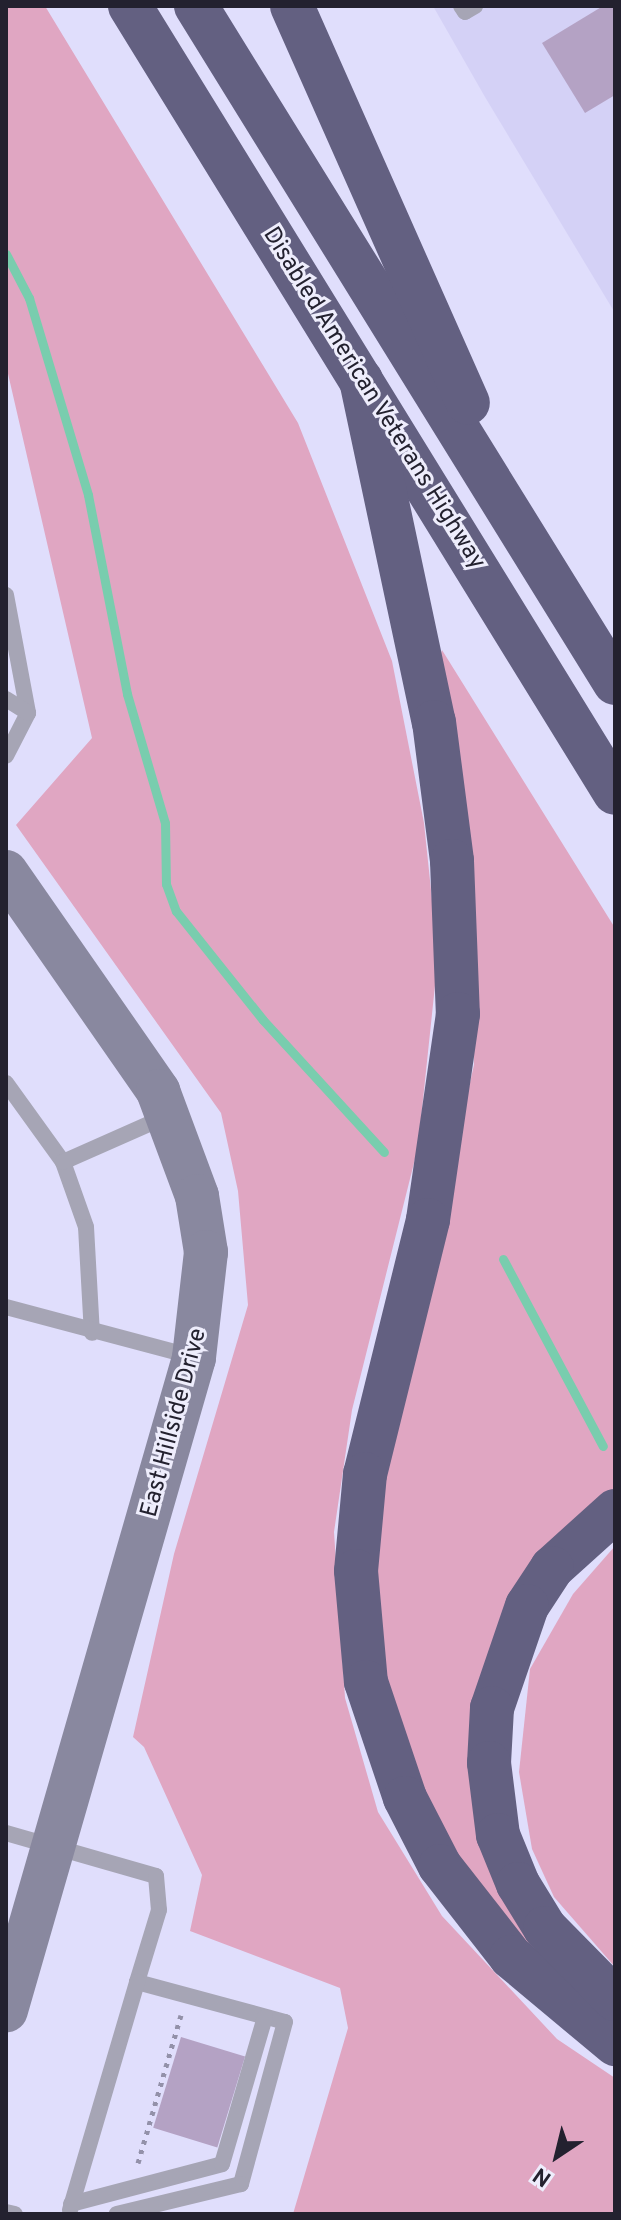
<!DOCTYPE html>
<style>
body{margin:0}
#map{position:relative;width:621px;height:2220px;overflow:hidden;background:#e0defc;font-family:Overpass,sans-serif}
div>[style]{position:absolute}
.built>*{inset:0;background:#d4d1f6}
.green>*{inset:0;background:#e0a6c2}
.stream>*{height:9px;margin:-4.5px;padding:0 4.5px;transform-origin:4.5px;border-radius:4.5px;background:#79cdae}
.building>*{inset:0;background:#b4a2c4;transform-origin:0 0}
.path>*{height:5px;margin-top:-2.5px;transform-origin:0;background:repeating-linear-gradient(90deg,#9391a9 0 4px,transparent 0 10px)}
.lane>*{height:16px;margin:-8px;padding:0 8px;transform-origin:8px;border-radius:8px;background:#a6a5b5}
.secondary>*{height:44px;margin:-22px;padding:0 22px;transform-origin:22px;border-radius:22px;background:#89889f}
.highway>*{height:44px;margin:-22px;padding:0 22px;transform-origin:22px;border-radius:22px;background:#636081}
span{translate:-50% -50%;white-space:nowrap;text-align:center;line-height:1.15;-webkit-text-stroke:6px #eeedfc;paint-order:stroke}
.street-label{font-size:24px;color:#23212f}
.frame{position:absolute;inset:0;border:8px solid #23212f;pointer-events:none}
.north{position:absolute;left:517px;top:2116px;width:80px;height:80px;-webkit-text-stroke:6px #eeedfc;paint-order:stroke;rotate:215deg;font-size:22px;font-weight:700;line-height:32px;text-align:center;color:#23212f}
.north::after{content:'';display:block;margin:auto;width:28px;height:36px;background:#23212f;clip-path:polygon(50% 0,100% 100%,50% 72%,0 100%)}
</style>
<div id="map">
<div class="built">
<i style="clip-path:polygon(433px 6px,615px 6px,615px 313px,485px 97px)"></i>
</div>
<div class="green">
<i style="clip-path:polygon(6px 6px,45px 6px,298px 423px,392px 661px,424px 823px,438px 957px,418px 1147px,352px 1410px,334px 1532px,345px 1698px,378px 1812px,442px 1916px,557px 2039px,615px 2078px,615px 2214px,293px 2214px,348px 2028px,340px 1988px,190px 1931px,202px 1875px,144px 1747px,133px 1737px,174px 1554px,248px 1305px,238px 1191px,221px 1113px,16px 825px,92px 738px,6px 365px)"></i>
<i style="clip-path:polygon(442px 650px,615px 928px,615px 1492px,474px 1726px,551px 1978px,426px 1815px,386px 1700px,373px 1505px,474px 1065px,469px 855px,438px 662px)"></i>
<i style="clip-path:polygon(615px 1546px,615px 1967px,554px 1897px,532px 1849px,519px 1772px,530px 1669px,573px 1594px)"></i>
</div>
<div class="stream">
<i style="left:6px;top:254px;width:50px;rotate:62.4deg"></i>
<i style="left:29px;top:298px;width:206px;rotate:73.3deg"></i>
<i style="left:88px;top:495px;width:203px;rotate:78.9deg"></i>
<i style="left:127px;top:694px;width:134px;rotate:73.6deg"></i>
<i style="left:165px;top:823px;width:61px;rotate:89.1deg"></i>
<i style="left:166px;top:884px;width:29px;rotate:70deg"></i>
<i style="left:176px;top:911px;width:139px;rotate:51.4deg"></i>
<i style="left:263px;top:1020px;width:179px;rotate:47.5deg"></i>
<i style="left:503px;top:1259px;width:212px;rotate:61.9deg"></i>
</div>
<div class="building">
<i style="clip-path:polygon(603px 6px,615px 6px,615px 95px,585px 113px,542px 43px)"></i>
<i style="left:181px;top:2037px;width:67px;height:95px;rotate:17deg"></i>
</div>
<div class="path">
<i style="left:138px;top:2163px;width:154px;rotate:-73.8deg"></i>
</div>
<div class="lane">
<i style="left:461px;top:6px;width:7px;rotate:56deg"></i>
<i style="left:465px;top:12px;width:12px;rotate:-31deg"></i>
<i style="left:6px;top:595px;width:120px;rotate:79.4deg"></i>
<i style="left:28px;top:713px;width:48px;rotate:117.1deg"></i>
<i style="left:6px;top:699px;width:26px;rotate:32deg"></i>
<i style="left:6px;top:1083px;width:97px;rotate:54.2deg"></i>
<i style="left:63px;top:1162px;width:69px;rotate:70.5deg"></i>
<i style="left:86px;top:1227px;width:106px;rotate:86.8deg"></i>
<i style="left:63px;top:1162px;width:114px;rotate:-23.9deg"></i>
<i style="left:6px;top:1307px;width:195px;rotate:14.9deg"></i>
<i style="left:6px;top:1833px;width:156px;rotate:16deg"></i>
<i style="left:156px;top:1876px;width:34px;rotate:85deg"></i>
<i style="left:159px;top:1910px;width:75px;rotate:107deg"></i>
<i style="left:137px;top:1982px;width:153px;rotate:15.1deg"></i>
<i style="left:285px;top:2022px;width:168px;rotate:105.2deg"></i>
<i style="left:241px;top:2184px;width:128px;rotate:166.4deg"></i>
<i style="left:71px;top:2204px;width:156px;rotate:-14.8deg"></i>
<i style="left:222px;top:2164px;width:153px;rotate:-73.7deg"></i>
<i style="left:70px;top:2210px;width:238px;rotate:-73.6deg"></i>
<i style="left:6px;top:2212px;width:9px;rotate:13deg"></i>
</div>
<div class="secondary">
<i style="left:6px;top:872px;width:267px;rotate:55.2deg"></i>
<i style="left:158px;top:1091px;width:112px;rotate:69.6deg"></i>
<i style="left:197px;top:1196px;width:57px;rotate:80.9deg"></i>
<i style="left:206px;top:1252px;width:107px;rotate:96.5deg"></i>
<i style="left:194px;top:1358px;width:679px;rotate:106.08deg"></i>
</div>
<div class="highway">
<i style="left:130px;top:6px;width:924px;rotate:58.36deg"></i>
<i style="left:196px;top:6px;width:796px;rotate:58.25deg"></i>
<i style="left:292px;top:6px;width:434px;rotate:66.1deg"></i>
<i style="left:361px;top:380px;width:350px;rotate:78deg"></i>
<i style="left:434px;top:722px;width:140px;rotate:82.6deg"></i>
<i style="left:452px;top:861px;width:153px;rotate:87.8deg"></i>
<i style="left:458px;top:1014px;width:208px;rotate:98.3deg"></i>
<i style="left:428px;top:1220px;width:262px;rotate:103.9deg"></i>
<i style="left:365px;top:1474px;width:97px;rotate:95.3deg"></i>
<i style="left:356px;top:1571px;width:111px;rotate:84.9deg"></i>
<i style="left:366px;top:1682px;width:122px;rotate:71.4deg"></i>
<i style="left:405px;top:1798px;width:76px;rotate:62.8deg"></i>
<i style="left:440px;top:1866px;width:115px;rotate:52deg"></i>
<i style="left:511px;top:1957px;width:136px;rotate:39.9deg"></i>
<i style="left:615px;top:1511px;width:85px;rotate:137.9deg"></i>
<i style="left:552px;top:1568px;width:45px;rotate:123.3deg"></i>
<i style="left:527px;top:1606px;width:108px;rotate:108.9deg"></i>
<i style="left:492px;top:1708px;width:55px;rotate:93.1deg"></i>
<i style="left:489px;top:1763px;width:73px;rotate:82.9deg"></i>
<i style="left:498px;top:1835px;width:53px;rotate:67.8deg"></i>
<i style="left:518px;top:1884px;width:52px;rotate:58.5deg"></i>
<i style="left:545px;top:1928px;width:100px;rotate:45.4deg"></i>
</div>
<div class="street-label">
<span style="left:373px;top:399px;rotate:58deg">Disabled American Veterans Highway</span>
<span style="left:175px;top:1423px;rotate:-75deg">East Hillside Drive</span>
</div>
<div class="frame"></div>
<div class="north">N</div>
</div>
